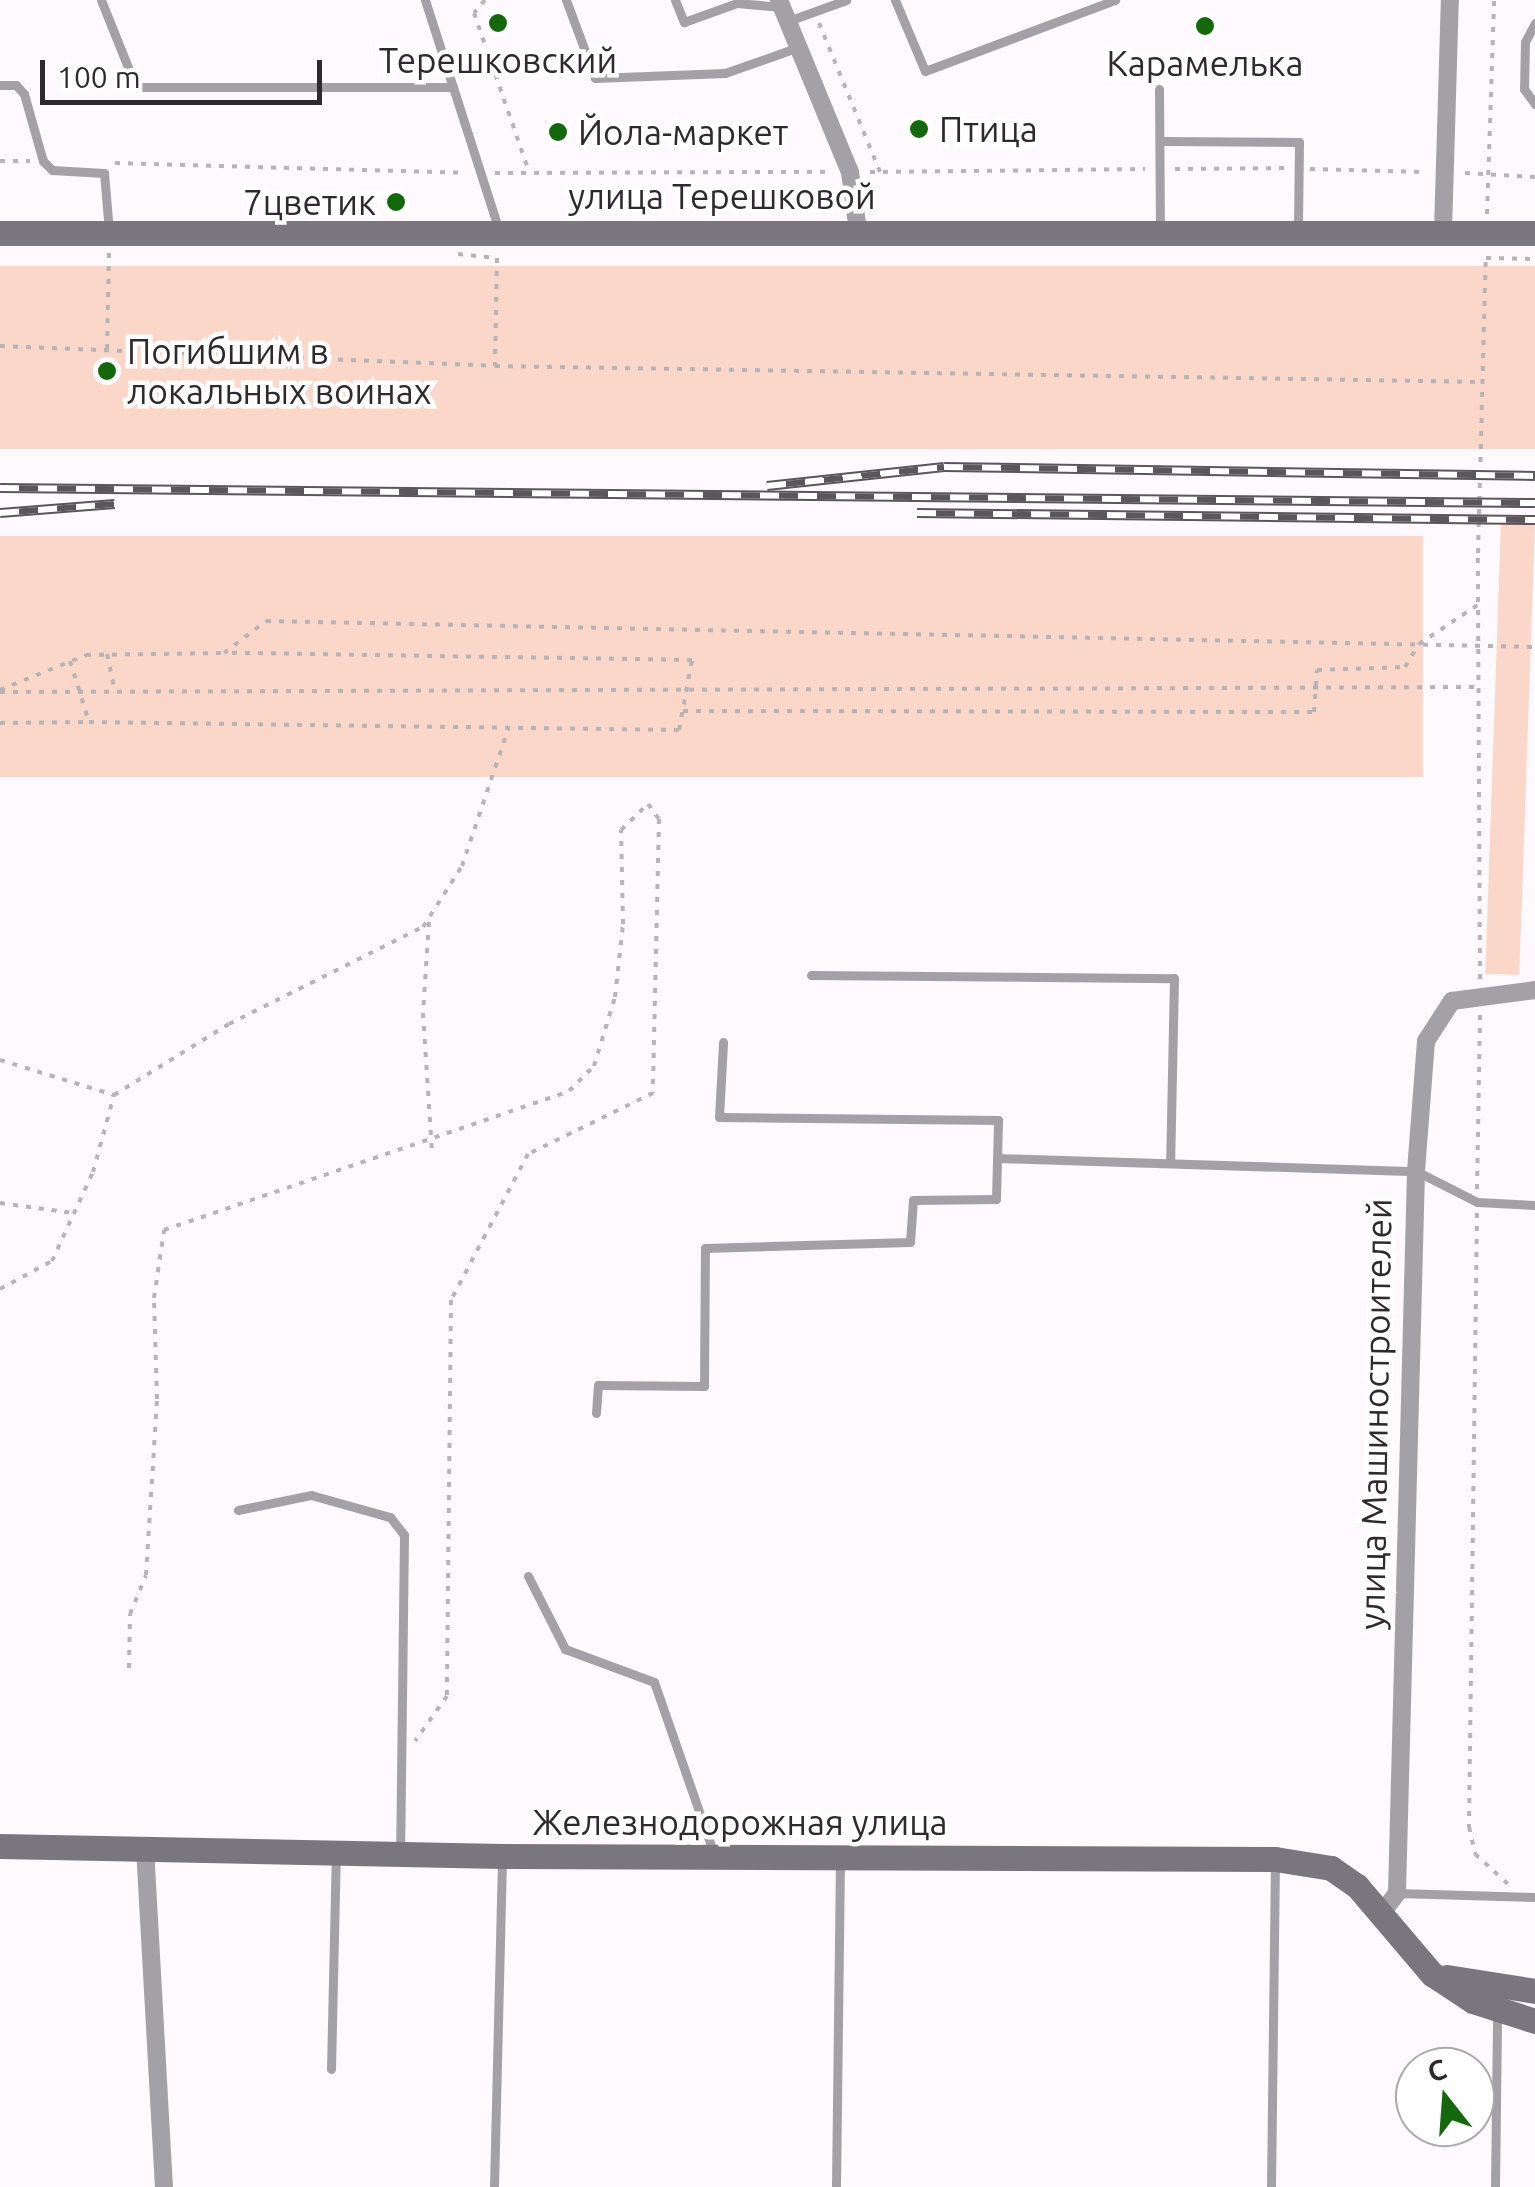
<!DOCTYPE html>
<meta charset="utf-8">
<style>
body{margin:0}
#map{position:relative;width:1535px;height:2187px;overflow:hidden;background:#fef9fc;font-family:Ubuntu,sans-serif}
div>[style]{position:absolute}
.green>*{inset:0;background:#fad7c8;transform-origin:0 0}
.path>*{height:4px;margin-top:-2px;transform-origin:0;background:repeating-linear-gradient(90deg,#b8b3b6 0 5px,transparent 0 13px)}
.lane>*{height:9px;margin:-4.5px;padding:0 4.5px;transform-origin:4.5px;border-radius:4.5px;background:#a3a1a6}
.street>*{height:18px;margin:-9px;padding:0 9px;transform-origin:9px;border-radius:9px;background:#a3a1a6}
.secondary>*{height:25px;margin:-12.5px;padding:0 12.5px;transform-origin:12.5px;border-radius:12.5px;background:#7a767d}
.rail>*{height:10px;margin-top:-5px;transform-origin:0;background:repeating-linear-gradient(90deg,#fff 0 19px,#5b5659 0 38px);box-sizing:border-box;border-block:2px solid #5b5659}
.dots>*{width:28px;height:28px;translate:-50% -50%;box-sizing:border-box;border:5px solid #fff;border-radius:50%}
span{translate:-50% -50%;white-space:nowrap;text-align:center;line-height:1.15;-webkit-text-stroke:9px #fff;paint-order:stroke}
.poi-label{font-size:35px;color:#2e292c}
.left{translate:0 -50%;text-align:left}
.right{translate:-100% -50%;text-align:right}
.street-label{font-size:35px;color:#2e292c}
.north{position:absolute;left:1395px;top:2047px;width:100px;height:100px;box-sizing:border-box;background:#fff;border:2px solid #aba9ab;border-radius:50%;rotate:343deg;font-size:28px;font-weight:700;line-height:40px;text-align:center;color:#2e292c}
.north::after{content:'';display:block;margin:auto;width:35px;height:45px;background:#13680b;clip-path:polygon(50% 0,100% 100%,50% 72%,0 100%)}
.scale{position:absolute;left:40px;top:60px;width:282px;height:45px;box-sizing:border-box;border:5px solid #2e292c;border-top:0;padding-left:12px;font-size:30px;line-height:35px;white-space:nowrap;color:#2e292c;-webkit-text-stroke:8px #fff;paint-order:stroke}
</style>
<div id="map">
<div class="green">
<i style="left:1535px;top:266px;width:183px;height:1535px;rotate:90deg"></i>
<i style="left:1501px;top:523px;width:34px;height:451px;rotate:2deg"></i>
<i style="left:0;top:536px;width:1423px;height:241px"></i>
</div>
<div class="path">
<i style="left:485px;top:0;width:17px;rotate:130deg"></i>
<i style="left:474px;top:13px;width:168px;rotate:70.9deg"></i>
<i style="left:819px;top:23px;width:161px;rotate:67.7deg"></i>
<i style="left:0;top:161px;width:30px"></i>
<i style="left:115px;top:163px;width:350px;rotate:1.6deg"></i>
<i style="left:1175px;top:169px;width:110px;rotate:-0.5deg"></i>
<i style="left:1310px;top:169px;width:115px;rotate:1.5deg"></i>
<i style="left:870px;top:172px;width:275px;rotate:-0.6deg"></i>
<i style="left:495px;top:173px;width:335px;rotate:-0.2deg"></i>
<i style="left:1465px;top:173px;width:70px;rotate:3.3deg"></i>
<i style="left:1487px;top:214px;width:214px;rotate:-88.1deg"></i>
<i style="left:458px;top:254px;width:39px;rotate:6deg"></i>
<i style="left:497px;top:258px;width:108px;rotate:91.1deg"></i>
<i style="left:1486px;top:258px;width:49px;rotate:1.2deg"></i>
<i style="left:0;top:346px;width:495px;rotate:2.3deg"></i>
<i style="left:495px;top:366px;width:989px;rotate:0.93deg"></i>
<i style="left:107px;top:349px;width:96px;rotate:-88.8deg"></i>
<i style="left:107px;top:654px;width:39px;rotate:78deg"></i>
<i style="left:70px;top:661px;width:64px;rotate:72.7deg"></i>
<i style="left:89px;top:722px;width:590px;rotate:0.78deg"></i>
<i style="left:679px;top:730px;width:71px;rotate:-79.5deg"></i>
<i style="left:692px;top:660px;width:468px;rotate:-179.1deg"></i>
<i style="left:0;top:690px;width:93px;rotate:-22.1deg"></i>
<i style="left:86px;top:655px;width:138px;rotate:-0.8deg"></i>
<i style="left:224px;top:653px;width:53px;rotate:-37.3deg"></i>
<i style="left:266px;top:621px;width:1269px;rotate:1.17deg"></i>
<i style="left:0;top:692px;width:1479px;rotate:-0.19deg"></i>
<i style="left:683px;top:711px;width:631px;rotate:0.09deg"></i>
<i style="left:1314px;top:712px;width:42px;rotate:-85.9deg"></i>
<i style="left:1317px;top:670px;width:88px;rotate:-2deg"></i>
<i style="left:1405px;top:667px;width:27px;rotate:-59deg"></i>
<i style="left:1419px;top:644px;width:72px;rotate:-33.7deg"></i>
<i style="left:0;top:723px;width:89px;rotate:-0.6deg"></i>
<i style="left:429px;top:922px;width:91px;rotate:93.8deg"></i>
<i style="left:423px;top:1013px;width:138px;rotate:86.3deg"></i>
<i style="left:1480px;top:979px;width:426px;rotate:-90.3deg"></i>
<i style="left:1478px;top:553px;width:299px;rotate:-88.5deg"></i>
<i style="left:0;top:1060px;width:119px;rotate:17.1deg"></i>
<i style="left:1477px;top:1189px;width:176px;rotate:-89deg"></i>
<i style="left:0;top:1203px;width:74px;rotate:7.8deg"></i>
<i style="left:1477px;top:1213px;width:614px;rotate:90.75deg"></i>
<i style="left:1469px;top:1827px;width:28px;rotate:77deg"></i>
<i style="left:1475px;top:1854px;width:45px;rotate:42.3deg"></i>
<i style="left:0;top:1289px;width:59px;rotate:-28.3deg"></i>
<i style="left:52px;top:1261px;width:98px;rotate:-65.3deg"></i>
<i style="left:93px;top:1172px;width:80px;rotate:-74.7deg"></i>
<i style="left:114px;top:1095px;width:135px;rotate:-31.7deg"></i>
<i style="left:229px;top:1024px;width:217px;rotate:-26.6deg"></i>
<i style="left:423px;top:927px;width:72px;rotate:-57.4deg"></i>
<i style="left:462px;top:866px;width:145px;rotate:-71.4deg"></i>
<i style="left:129px;top:1668px;width:54px;rotate:-88.9deg"></i>
<i style="left:130px;top:1614px;width:42px;rotate:-67.7deg"></i>
<i style="left:146px;top:1575px;width:176px;rotate:-86.4deg"></i>
<i style="left:157px;top:1399px;width:101px;rotate:-91.7deg"></i>
<i style="left:154px;top:1298px;width:69px;rotate:-81.6deg"></i>
<i style="left:164px;top:1230px;width:428px;rotate:-18.9deg"></i>
<i style="left:569px;top:1091px;width:35px;rotate:-45deg"></i>
<i style="left:594px;top:1066px;width:72px;rotate:-73.1deg"></i>
<i style="left:615px;top:997px;width:73px;rotate:-83.7deg"></i>
<i style="left:623px;top:924px;width:94px;rotate:-91.2deg"></i>
<i style="left:621px;top:830px;width:37px;rotate:-44deg"></i>
<i style="left:648px;top:804px;width:19px;rotate:54deg"></i>
<i style="left:659px;top:819px;width:274px;rotate:91.3deg"></i>
<i style="left:653px;top:1093px;width:139px;rotate:154deg"></i>
<i style="left:528px;top:1154px;width:165px;rotate:117.8deg"></i>
<i style="left:451px;top:1300px;width:396px;rotate:90.6deg"></i>
<i style="left:447px;top:1696px;width:55px;rotate:125.4deg"></i>
</div>
<div class="lane">
<i style="left:101px;top:0;width:94px;rotate:68.1deg"></i>
<i style="left:136px;top:87px;width:317px"></i>
<i style="left:425px;top:0;width:243px;rotate:72.2deg"></i>
<i style="left:566px;top:0;width:83px;rotate:69.6deg"></i>
<i style="left:595px;top:78px;width:130px;rotate:-2.2deg"></i>
<i style="left:725px;top:73px;width:78px;rotate:-19.4deg"></i>
<i style="left:675px;top:0;width:24px;rotate:68deg"></i>
<i style="left:684px;top:22px;width:56px;rotate:-19.7deg"></i>
<i style="left:737px;top:3px;width:45px;rotate:5.1deg"></i>
<i style="left:895px;top:0;width:77px;rotate:67.1deg"></i>
<i style="left:925px;top:71px;width:203px;rotate:-20.5deg"></i>
<i style="left:788px;top:21px;width:62px;rotate:-19.9deg"></i>
<i style="left:1535px;top:23px;width:21px;rotate:118deg"></i>
<i style="left:1525px;top:42px;width:47px;rotate:91.2deg"></i>
<i style="left:1524px;top:89px;width:19px;rotate:54deg"></i>
<i style="left:0;top:85px;width:16px"></i>
<i style="left:16px;top:85px;width:12px;rotate:48deg"></i>
<i style="left:24px;top:94px;width:70px;rotate:74.2deg"></i>
<i style="left:43px;top:161px;width:13px;rotate:45deg"></i>
<i style="left:52px;top:170px;width:52px;rotate:3.3deg"></i>
<i style="left:104px;top:173px;width:58px;rotate:85.1deg"></i>
<i style="left:1159px;top:89px;width:140px;rotate:89.6deg"></i>
<i style="left:1163px;top:141px;width:136px;rotate:0.4deg"></i>
<i style="left:1299px;top:142px;width:87px;rotate:90.7deg"></i>
<i style="left:811px;top:975px;width:363px;rotate:0.5deg"></i>
<i style="left:1174px;top:978px;width:185px;rotate:91.2deg"></i>
<i style="left:997px;top:1158px;width:419px;rotate:1.8deg"></i>
<i style="left:1416px;top:1171px;width:68px;rotate:26.9deg"></i>
<i style="left:1477px;top:1202px;width:58px;rotate:3deg"></i>
<i style="left:596px;top:1413px;width:28px;rotate:-86deg"></i>
<i style="left:598px;top:1385px;width:106px;rotate:0.5deg"></i>
<i style="left:704px;top:1386px;width:138px;rotate:-89.6deg"></i>
<i style="left:705px;top:1248px;width:205px;rotate:-1.7deg"></i>
<i style="left:910px;top:1242px;width:42px;rotate:-85.9deg"></i>
<i style="left:913px;top:1200px;width:83px;rotate:-0.7deg"></i>
<i style="left:996px;top:1199px;width:79px;rotate:-88.5deg"></i>
<i style="left:998px;top:1120px;width:279px;rotate:-179.4deg"></i>
<i style="left:719px;top:1117px;width:75px;rotate:-86.9deg"></i>
<i style="left:238px;top:1510px;width:75px;rotate:-11.6deg"></i>
<i style="left:311px;top:1495px;width:82px;rotate:15.6deg"></i>
<i style="left:390px;top:1517px;width:23px;rotate:52deg"></i>
<i style="left:404px;top:1535px;width:317px;rotate:90.7deg"></i>
<i style="left:528px;top:1576px;width:82px;rotate:63.1deg"></i>
<i style="left:565px;top:1649px;width:95px;rotate:20.3deg"></i>
<i style="left:654px;top:1682px;width:182px;rotate:70.8deg"></i>
<i style="left:1397px;top:1893px;width:138px;rotate:1.7deg"></i>
<i style="left:331px;top:2069px;width:213px;rotate:-88.7deg"></i>
<i style="left:494px;top:2187px;width:328px;rotate:-88.6deg"></i>
<i style="left:836px;top:2187px;width:327px;rotate:-89.3deg"></i>
<i style="left:1271px;top:2187px;width:325px;rotate:-89.3deg"></i>
<i style="left:1495px;top:2187px;width:174px;rotate:-89.3deg"></i>
</div>
<div class="street">
<i style="left:779px;top:0;width:186px;rotate:67.6deg"></i>
<i style="left:850px;top:172px;width:60px;rotate:82.3deg"></i>
<i style="left:1443px;top:231px;width:231px;rotate:-88.3deg"></i>
<i style="left:145px;top:1848px;width:340px;rotate:86.8deg"></i>
<i style="left:1380px;top:1915px;width:28px;rotate:-52deg"></i>
<i style="left:1397px;top:1893px;width:722px;rotate:-88.49deg"></i>
<i style="left:1416px;top:1171px;width:130px;rotate:-85.6deg"></i>
<i style="left:1426px;top:1041px;width:48px;rotate:-57deg"></i>
<i style="left:1452px;top:1001px;width:84px;rotate:-7.5deg"></i>
</div>
<div class="secondary">
<i style="left:0;top:233px;width:1535px"></i>
<i style="left:0;top:1846px;width:502px;rotate:1.14deg"></i>
<i style="left:502px;top:1856px;width:773px;rotate:0.22deg"></i>
<i style="left:1275px;top:1859px;width:57px;rotate:9.1deg"></i>
<i style="left:1331px;top:1868px;width:32px;rotate:35deg"></i>
<i style="left:1357px;top:1886px;width:116px;rotate:49.6deg"></i>
<i style="left:1432px;top:1974px;width:49px;rotate:33.4deg"></i>
<i style="left:1473px;top:2001px;width:65px;rotate:17.9deg"></i>
<i style="left:1447px;top:1977px;width:89px;rotate:9deg"></i>
</div>
<div class="rail">
<i style="left:767px;top:486px;width:178px;rotate:-6.1deg"></i>
<i style="left:944px;top:467px;width:591px;rotate:0.87deg"></i>
<i style="left:0;top:488px;width:1535px;rotate:0.56deg"></i>
<i style="left:0;top:513px;width:115px;rotate:-4.5deg"></i>
<i style="left:917px;top:513px;width:618px;rotate:0.65deg"></i>
</div>
<div class="dots">
<i style="left:498px;top:23px;background:#13680b"></i>
<i style="left:1205px;top:26px;background:#13680b"></i>
<i style="left:919px;top:129px;background:#13680b"></i>
<i style="left:558px;top:132px;background:#13680b"></i>
<i style="left:396px;top:202px;background:#13680b"></i>
<i style="left:107px;top:371px;background:#13680b"></i>
</div>
<div class="poi-label">
<span style="left:498px;top:60px">Терешковский</span>
<span style="left:1205px;top:63px">Карамелька</span>
<span class="left" style="left:939px;top:129px">Птица</span>
<span class="left" style="left:578px;top:132px">Йола-маркет</span>
<span class="right" style="left:376px;top:202px">7цветик</span>
<span class="left" style="left:127px;top:371px">Погибшим в<br>локальных воинах</span>
</div>
<div class="street-label">
<span style="left:722px;top:196px">улица Терешковой</span>
<span style="left:1375px;top:1414px;rotate:-89deg">улица Машиностроителей</span>
<span style="left:740px;top:1822px">Железнодорожная улица</span>
</div>
<div class="north">С</div>
<div class="scale">100 m</div>
</div>
